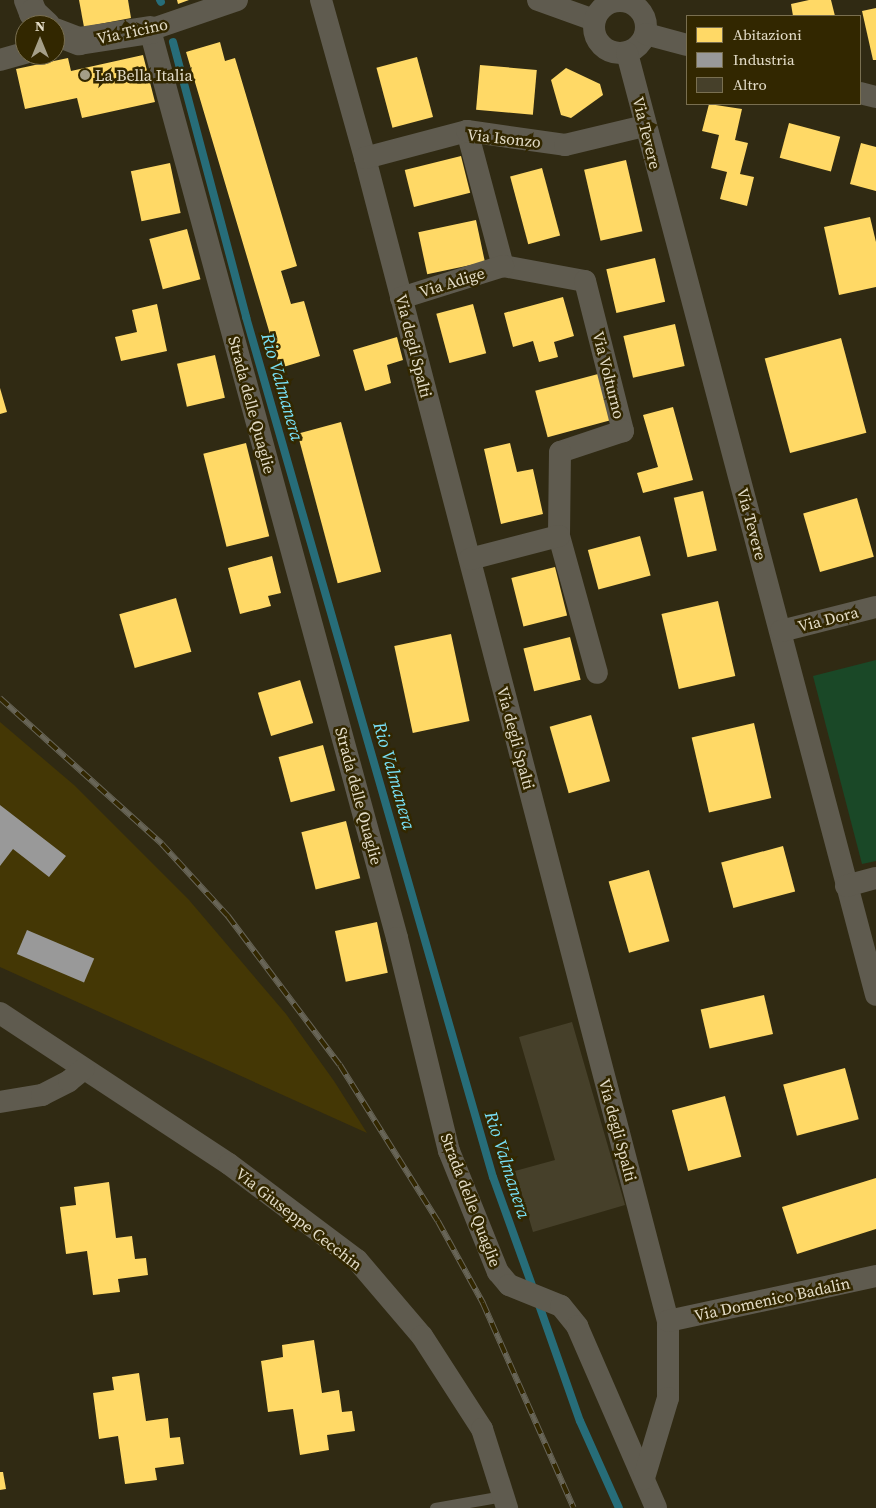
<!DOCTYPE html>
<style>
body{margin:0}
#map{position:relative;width:876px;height:1508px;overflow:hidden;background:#302a13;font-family:"Source Serif 4",serif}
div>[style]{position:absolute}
.built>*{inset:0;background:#443705}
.green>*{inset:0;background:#1a4827}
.homes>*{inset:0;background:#ffd966;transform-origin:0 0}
.industry>*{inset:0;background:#999;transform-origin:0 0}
.stream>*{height:8px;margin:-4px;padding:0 4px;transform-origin:4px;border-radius:4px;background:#276d79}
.building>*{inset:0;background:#46402a}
.service>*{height:11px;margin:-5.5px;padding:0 5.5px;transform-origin:5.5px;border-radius:5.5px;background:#5f5b4f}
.minor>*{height:22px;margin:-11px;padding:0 11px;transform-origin:11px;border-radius:11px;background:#5f5b4f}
.minor>.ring{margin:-11px;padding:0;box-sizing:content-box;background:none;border:22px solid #5f5b4f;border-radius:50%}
.tertiary>*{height:28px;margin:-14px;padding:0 14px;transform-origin:14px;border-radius:14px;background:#5f5b4f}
.rail>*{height:5.5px;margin-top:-2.75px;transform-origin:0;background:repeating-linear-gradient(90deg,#322700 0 11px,#686557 0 22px);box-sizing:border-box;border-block:1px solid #686557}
.dots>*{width:14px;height:14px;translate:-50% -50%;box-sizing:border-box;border:2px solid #322700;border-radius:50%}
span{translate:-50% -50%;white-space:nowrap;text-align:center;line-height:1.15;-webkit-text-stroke:5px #322700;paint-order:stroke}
.street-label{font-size:16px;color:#e3dcc7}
.poi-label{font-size:16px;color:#e3dcc7}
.left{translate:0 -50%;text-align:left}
.water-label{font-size:18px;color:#79e1f6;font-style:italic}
.legend{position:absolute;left:686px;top:15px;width:175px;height:90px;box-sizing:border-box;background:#322700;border:1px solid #796f50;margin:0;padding:6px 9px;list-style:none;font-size:15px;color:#e3dcc7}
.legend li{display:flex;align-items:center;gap:10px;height:25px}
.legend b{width:25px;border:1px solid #796f50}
.north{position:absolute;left:15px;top:15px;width:50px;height:50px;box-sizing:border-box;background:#322700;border:1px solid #796f50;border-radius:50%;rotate:0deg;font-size:14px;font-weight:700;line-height:20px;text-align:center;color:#e3dcc7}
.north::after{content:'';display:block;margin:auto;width:18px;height:22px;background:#a49e88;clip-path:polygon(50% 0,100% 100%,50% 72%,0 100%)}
</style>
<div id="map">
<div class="built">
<i style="clip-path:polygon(0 722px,74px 785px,189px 900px,286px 1014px,334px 1081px,367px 1133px,0 967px)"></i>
</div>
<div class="green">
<i style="clip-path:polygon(876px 660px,876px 861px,862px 864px,813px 676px)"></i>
</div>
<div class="homes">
<i style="clip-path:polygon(79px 0,128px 0,131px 18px,84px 27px)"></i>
<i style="clip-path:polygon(177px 0,189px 0,178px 4px)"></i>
<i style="clip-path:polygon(809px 0,831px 0,835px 16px,793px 16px,791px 4px)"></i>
<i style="clip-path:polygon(876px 8px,876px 60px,873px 60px,862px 11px)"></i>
<i style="clip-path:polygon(220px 42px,225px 61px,235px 58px,297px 266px,281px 271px,291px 304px,304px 301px,320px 356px,280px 368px,186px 52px)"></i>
<i style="clip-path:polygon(143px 55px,155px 102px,82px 118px,77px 98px,25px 109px,16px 69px,68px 58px,71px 71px)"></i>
<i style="left:417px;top:57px;width:62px;height:42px;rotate:75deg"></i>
<i style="left:480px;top:65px;width:57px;height:45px;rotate:5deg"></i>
<i style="clip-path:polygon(566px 68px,600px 84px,603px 95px,571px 118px,561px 115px,551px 80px)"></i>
<i style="clip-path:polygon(709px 104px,742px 109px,735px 140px,748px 143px,740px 174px,754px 177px,747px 206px,720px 199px,727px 172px,711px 168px,719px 135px,702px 131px)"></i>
<i style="left:789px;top:123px;width:53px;height:36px;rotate:15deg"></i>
<i style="clip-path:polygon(861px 143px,876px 147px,876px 191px,850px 184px)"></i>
<i style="left:461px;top:156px;width:38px;height:58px;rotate:76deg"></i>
<i style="left:626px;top:160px;width:73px;height:43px;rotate:77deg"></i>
<i style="left:170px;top:163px;width:51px;height:40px;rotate:78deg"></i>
<i style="left:542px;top:168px;width:70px;height:33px;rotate:75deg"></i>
<i style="clip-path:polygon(870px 217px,876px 242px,876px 287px,839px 295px,824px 227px)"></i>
<i style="left:476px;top:220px;width:43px;height:59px;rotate:78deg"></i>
<i style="left:187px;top:229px;width:52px;height:39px;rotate:75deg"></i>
<i style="left:655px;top:258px;width:45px;height:50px;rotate:77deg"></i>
<i style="clip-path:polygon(563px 297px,574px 336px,554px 342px,558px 357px,539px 362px,533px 341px,513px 347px,504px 313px)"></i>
<i style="clip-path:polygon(157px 304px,167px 351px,121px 361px,115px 337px,137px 332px,132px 310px)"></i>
<i style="left:473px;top:304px;width:51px;height:38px;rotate:75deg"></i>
<i style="left:675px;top:324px;width:43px;height:53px;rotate:77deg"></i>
<i style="clip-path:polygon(397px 337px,403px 360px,387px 365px,391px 383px,365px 391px,353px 350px)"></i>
<i style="left:841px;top:338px;width:98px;height:79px;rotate:75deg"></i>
<i style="left:215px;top:355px;width:44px;height:39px;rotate:77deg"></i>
<i style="left:598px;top:374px;width:48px;height:65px;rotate:75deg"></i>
<i style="clip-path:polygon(0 388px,7px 412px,0 414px)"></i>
<i style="clip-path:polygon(673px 407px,693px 480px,643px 493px,637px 473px,658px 467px,643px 415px)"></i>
<i style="left:341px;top:422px;width:155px;height:45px;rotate:75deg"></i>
<i style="left:246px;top:443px;width:96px;height:44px;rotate:76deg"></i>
<i style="clip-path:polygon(510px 443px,517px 472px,533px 469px,543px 514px,501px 524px,484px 449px)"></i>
<i style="left:703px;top:491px;width:61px;height:30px;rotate:77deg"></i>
<i style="left:857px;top:498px;width:61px;height:56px;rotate:74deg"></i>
<i style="left:640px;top:536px;width:41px;height:54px;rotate:75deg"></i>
<i style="clip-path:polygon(272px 556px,281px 593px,268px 596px,271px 606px,240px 614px,228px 568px)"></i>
<i style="left:555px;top:567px;width:50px;height:45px;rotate:76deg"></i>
<i style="left:176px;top:598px;width:56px;height:59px;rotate:74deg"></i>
<i style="left:718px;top:601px;width:77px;height:58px;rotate:77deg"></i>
<i style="left:451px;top:634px;width:89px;height:58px;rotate:78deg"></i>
<i style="left:570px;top:637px;width:44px;height:48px;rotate:76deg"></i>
<i style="left:300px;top:680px;width:45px;height:44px;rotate:73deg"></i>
<i style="left:591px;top:715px;width:69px;height:43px;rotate:74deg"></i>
<i style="left:754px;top:723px;width:77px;height:64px;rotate:77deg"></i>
<i style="left:323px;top:745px;width:47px;height:46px;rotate:75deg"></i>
<i style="left:346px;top:821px;width:59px;height:46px;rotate:76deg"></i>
<i style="left:783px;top:846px;width:47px;height:64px;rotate:75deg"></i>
<i style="left:649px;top:870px;width:74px;height:42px;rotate:74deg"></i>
<i style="left:377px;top:922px;width:52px;height:43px;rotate:78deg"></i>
<i style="left:764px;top:995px;width:40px;height:65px;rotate:77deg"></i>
<i style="left:845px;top:1068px;width:53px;height:64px;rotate:75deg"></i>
<i style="left:725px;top:1096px;width:63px;height:55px;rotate:75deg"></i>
<i style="clip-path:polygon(876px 1178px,876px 1229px,797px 1254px,782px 1207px)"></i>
<i style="clip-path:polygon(109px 1182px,116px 1238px,132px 1236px,135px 1259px,146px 1258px,148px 1275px,118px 1279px,120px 1292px,93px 1295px,87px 1251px,66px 1254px,60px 1207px,76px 1205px,74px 1187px)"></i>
<i style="clip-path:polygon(314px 1340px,322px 1393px,339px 1390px,342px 1412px,352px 1411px,355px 1431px,327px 1435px,329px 1450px,300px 1455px,293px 1409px,268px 1412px,261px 1361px,283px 1357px,282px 1345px)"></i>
<i style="clip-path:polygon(139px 1373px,146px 1421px,168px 1418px,170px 1438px,180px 1437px,184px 1464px,155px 1468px,157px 1480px,125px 1484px,118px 1436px,99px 1439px,93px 1393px,114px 1390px,112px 1377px)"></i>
<i style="clip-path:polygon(0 1472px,3px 1472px,6px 1489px,0 1490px)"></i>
</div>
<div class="industry">
<i style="clip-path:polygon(0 805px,66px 856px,49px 877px,13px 849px,0 866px)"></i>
<i style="left:27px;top:930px;width:73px;height:26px;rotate:23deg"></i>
</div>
<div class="stream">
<i style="left:160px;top:0;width:2px;rotate:63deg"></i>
<i style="left:173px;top:42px;width:285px;rotate:75.1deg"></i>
<i style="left:246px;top:317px;width:895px;rotate:73.98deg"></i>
<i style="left:493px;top:1177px;width:121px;rotate:70.2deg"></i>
<i style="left:538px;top:1302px;width:126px;rotate:70.6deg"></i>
<i style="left:580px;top:1421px;width:95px;rotate:65.9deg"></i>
</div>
<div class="building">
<i style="clip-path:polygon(572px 1022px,625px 1205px,533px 1232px,515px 1171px,555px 1160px,519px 1037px)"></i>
</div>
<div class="service">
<i style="left:435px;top:1508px;width:69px;rotate:-10deg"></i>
</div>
<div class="minor">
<i style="left:237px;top:0;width:92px;rotate:161deg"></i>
<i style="left:150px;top:30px;width:941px;rotate:74.78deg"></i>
<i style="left:397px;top:938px;width:219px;rotate:76.3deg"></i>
<i style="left:449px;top:1151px;width:131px;rotate:68deg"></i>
<i style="left:498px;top:1272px;width:17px;rotate:50deg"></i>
<i style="left:509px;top:1285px;width:56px;rotate:22deg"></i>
<i style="left:561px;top:1306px;width:26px;rotate:51deg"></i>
<i style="left:577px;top:1326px;width:198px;rotate:66.5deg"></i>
<i style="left:321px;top:0;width:164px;rotate:74.4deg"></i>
<i style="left:365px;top:158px;width:1202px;rotate:75.4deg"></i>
<i style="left:668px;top:1321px;width:77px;rotate:90deg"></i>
<i style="left:668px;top:1398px;width:84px;rotate:106.7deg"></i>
<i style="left:538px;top:0;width:59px;rotate:19.7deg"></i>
<i class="ring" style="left:594px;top:1px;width:30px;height:30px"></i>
<i style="left:646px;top:34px;width:42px;rotate:15deg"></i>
<i style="left:627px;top:53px;width:974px;rotate:75.19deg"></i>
<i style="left:0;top:60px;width:26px;rotate:-16deg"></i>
<i style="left:860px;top:93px;width:16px;rotate:14deg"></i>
<i style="left:467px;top:131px;width:140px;rotate:75.1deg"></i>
<i style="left:503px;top:266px;width:83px;rotate:10.4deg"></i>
<i style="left:585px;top:281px;width:155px;rotate:75.8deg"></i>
<i style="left:623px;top:431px;width:66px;rotate:161.6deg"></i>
<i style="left:560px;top:452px;width:84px;rotate:90.7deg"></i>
<i style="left:559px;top:536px;width:142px;rotate:74.5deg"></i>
<i style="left:365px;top:158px;width:106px;rotate:-14.8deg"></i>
<i style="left:467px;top:131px;width:99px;rotate:8.1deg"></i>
<i style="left:565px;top:145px;width:81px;rotate:-13.5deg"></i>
<i style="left:401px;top:298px;width:107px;rotate:-17.4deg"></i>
<i style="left:470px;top:559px;width:92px;rotate:-14.5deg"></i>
<i style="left:781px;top:631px;width:98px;rotate:-14.2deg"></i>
<i style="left:846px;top:886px;width:31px;rotate:-15deg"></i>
<i style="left:0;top:1013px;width:274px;rotate:33.4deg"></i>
<i style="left:229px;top:1164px;width:160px;rotate:36.9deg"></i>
<i style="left:357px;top:1260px;width:100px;rotate:49.5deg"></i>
<i style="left:422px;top:1336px;width:111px;rotate:57.2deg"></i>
<i style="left:482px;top:1429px;width:83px;rotate:72.4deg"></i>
<i style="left:0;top:1102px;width:43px;rotate:-9.5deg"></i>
<i style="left:42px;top:1095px;width:30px;rotate:-27deg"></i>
<i style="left:69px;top:1081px;width:19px;rotate:-39deg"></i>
<i style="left:668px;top:1321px;width:213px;rotate:-12.2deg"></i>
</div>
<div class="tertiary">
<i style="left:28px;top:0;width:14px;rotate:69deg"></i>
<i style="left:33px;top:13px;width:18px;rotate:43deg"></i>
<i style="left:55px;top:32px;width:26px;rotate:21deg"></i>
<i style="left:79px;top:41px;width:72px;rotate:-8.8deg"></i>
</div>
<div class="rail">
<i style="left:0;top:698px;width:218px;rotate:42deg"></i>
<i style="left:162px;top:844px;width:98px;rotate:47.5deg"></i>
<i style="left:228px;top:916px;width:186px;rotate:53.1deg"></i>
<i style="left:340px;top:1065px;width:184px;rotate:57.9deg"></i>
<i style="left:438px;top:1221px;width:94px;rotate:61.2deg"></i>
<i style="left:483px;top:1303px;width:224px;rotate:66.1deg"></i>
</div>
<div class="dots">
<i style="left:85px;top:75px;background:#a49e88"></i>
</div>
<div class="street-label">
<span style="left:132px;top:31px;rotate:-12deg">Via Ticino</span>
<span style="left:647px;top:133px;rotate:76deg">Via Tevere</span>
<span style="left:504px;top:138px;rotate:6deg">Via Isonzo</span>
<span style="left:452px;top:282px;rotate:-17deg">Via Adige</span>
<span style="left:414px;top:346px;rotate:76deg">Via degli Spalti</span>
<span style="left:609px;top:375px;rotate:76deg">Via Volturno</span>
<span style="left:252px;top:405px;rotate:75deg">Strada delle Quaglie</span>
<span style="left:752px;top:524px;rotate:75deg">Via Tevere</span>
<span style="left:828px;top:619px;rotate:-14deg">Via Dora</span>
<span style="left:516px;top:738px;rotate:75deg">Via degli Spalti</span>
<span style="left:359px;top:796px;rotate:75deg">Strada delle Quaglie</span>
<span style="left:618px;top:1130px;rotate:75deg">Via degli Spalti</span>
<span style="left:471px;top:1200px;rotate:69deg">Strada delle Quaglie</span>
<span style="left:299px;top:1219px;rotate:38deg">Via Giuseppe Cecchin</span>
<span style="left:772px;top:1299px;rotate:-12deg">Via Domenico Badalin</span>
</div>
<div class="poi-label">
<span class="left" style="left:95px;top:75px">La Bella Italia</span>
</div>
<div class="water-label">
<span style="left:282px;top:387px;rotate:74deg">Rio Valmanera</span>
<span style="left:394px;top:776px;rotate:74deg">Rio Valmanera</span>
<span style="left:507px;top:1165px;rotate:72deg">Rio Valmanera</span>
</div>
<ul class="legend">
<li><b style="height:14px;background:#ffd966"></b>Abitazioni</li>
<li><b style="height:14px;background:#999"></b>Industria</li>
<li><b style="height:14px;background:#46402a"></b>Altro</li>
</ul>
<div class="north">N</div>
</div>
